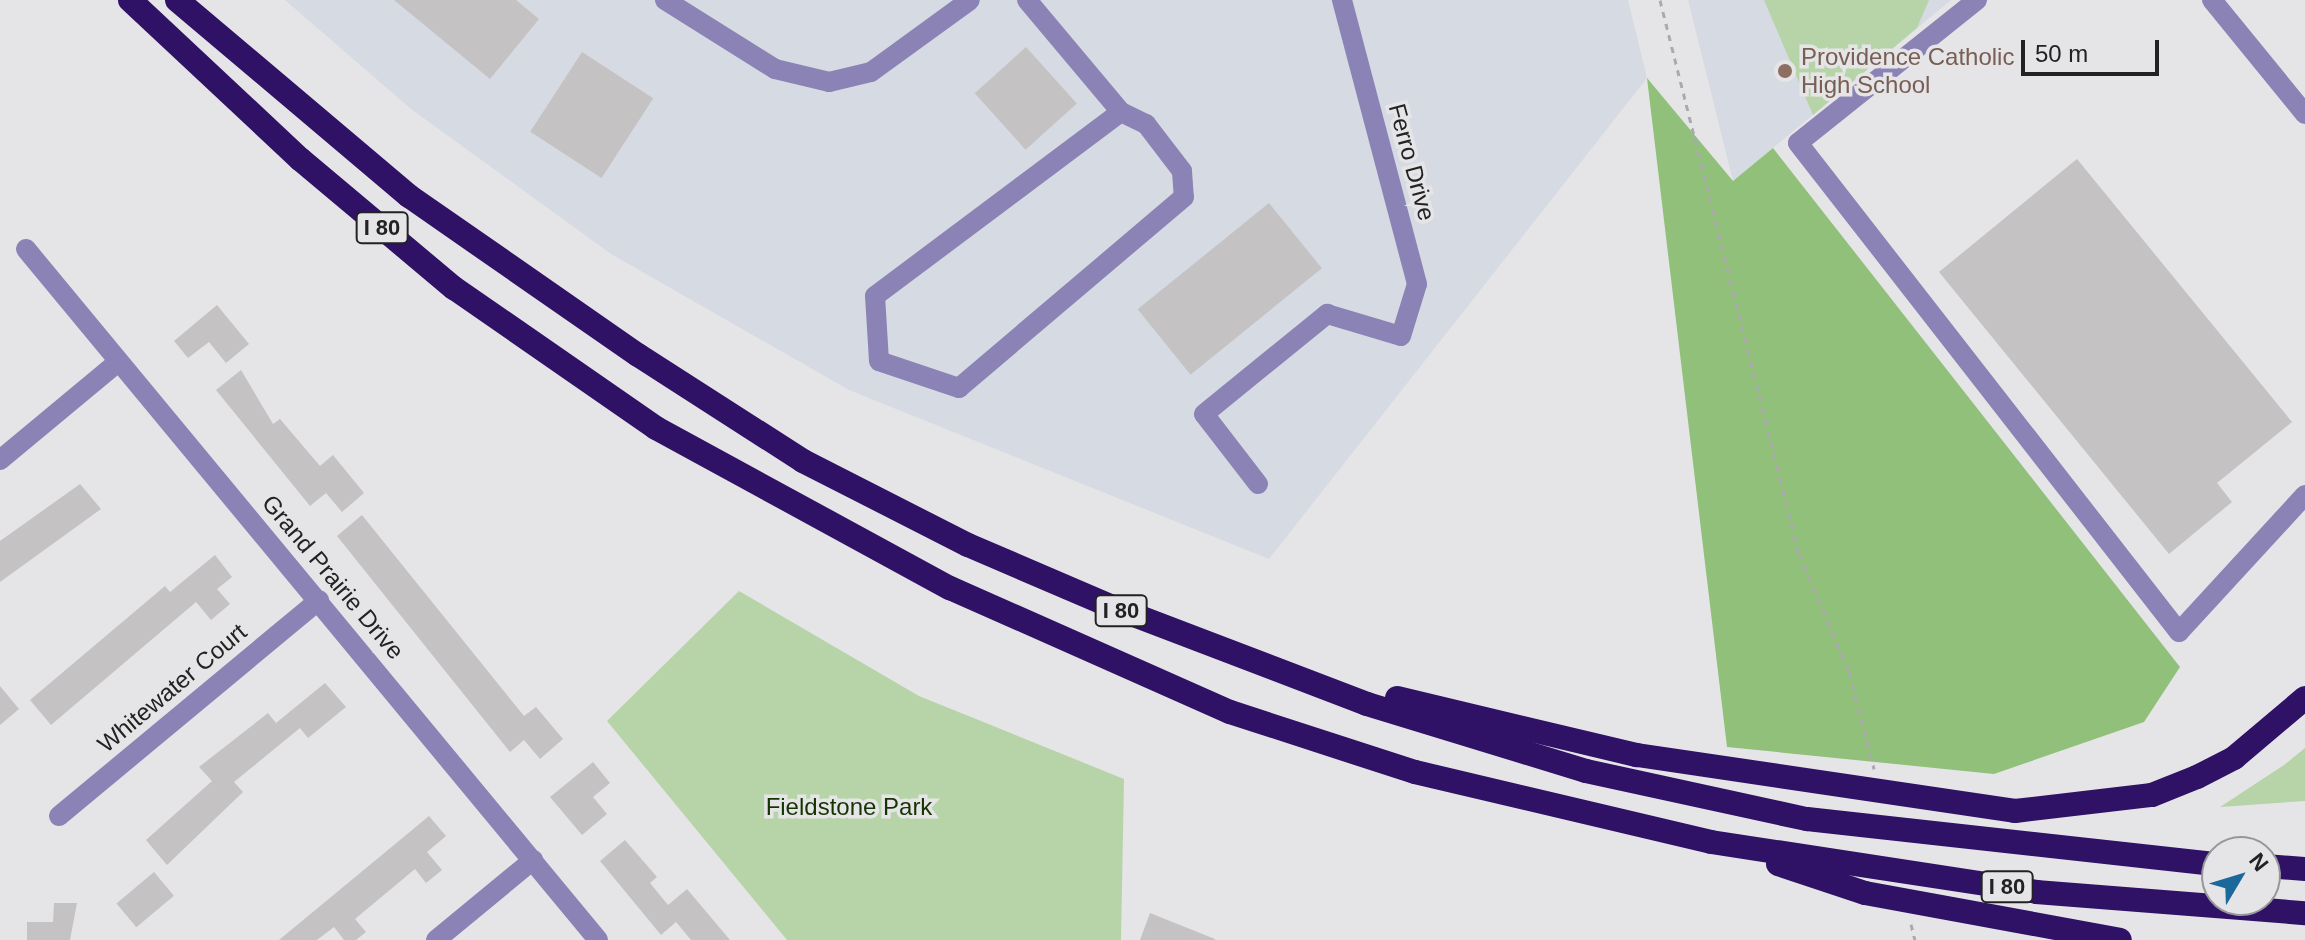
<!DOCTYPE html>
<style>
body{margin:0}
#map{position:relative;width:2305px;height:940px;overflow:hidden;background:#e5e5e7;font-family:Helvetica,sans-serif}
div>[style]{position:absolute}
.built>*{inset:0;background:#d6dae2}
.green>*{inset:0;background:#b6d4a8}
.forest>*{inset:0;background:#90c079}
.building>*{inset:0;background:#c4c2c3;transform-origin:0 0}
.path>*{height:3px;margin-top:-1.5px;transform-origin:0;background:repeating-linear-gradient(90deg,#aaaaac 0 6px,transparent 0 12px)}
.minor>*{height:20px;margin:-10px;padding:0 10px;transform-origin:10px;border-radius:10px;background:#8b83b6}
.highway>*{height:24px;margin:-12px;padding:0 12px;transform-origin:12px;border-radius:12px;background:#2f1166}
.dots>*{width:22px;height:22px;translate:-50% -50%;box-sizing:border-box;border:4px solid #e5e5e7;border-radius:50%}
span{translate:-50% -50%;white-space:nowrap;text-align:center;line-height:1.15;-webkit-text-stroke:7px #e5e5e7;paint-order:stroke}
.shield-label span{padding:2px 6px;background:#e5e5e7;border:2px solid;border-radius:6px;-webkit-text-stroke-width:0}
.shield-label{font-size:22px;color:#222223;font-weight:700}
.education-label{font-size:24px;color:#785e54}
.left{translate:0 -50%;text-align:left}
.street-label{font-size:24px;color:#222223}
.park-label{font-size:24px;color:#163402}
.north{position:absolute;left:2201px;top:836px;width:80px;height:80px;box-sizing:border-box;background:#e5e5e7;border:2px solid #979799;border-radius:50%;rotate:52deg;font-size:22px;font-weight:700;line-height:32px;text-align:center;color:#222223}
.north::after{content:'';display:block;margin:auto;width:28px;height:36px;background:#1b689b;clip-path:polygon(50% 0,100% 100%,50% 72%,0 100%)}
.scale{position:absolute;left:2021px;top:40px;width:138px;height:36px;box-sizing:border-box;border:4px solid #222223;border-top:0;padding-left:10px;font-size:24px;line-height:28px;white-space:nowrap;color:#222223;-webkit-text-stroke:6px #e5e5e7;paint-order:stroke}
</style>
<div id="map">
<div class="built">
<i style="clip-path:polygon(285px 0,1628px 0,1647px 78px,1269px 559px,849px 390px,611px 254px,411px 109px)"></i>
<i style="clip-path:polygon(1688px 0,1951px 0,1733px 181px)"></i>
</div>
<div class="green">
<i style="clip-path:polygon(1764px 0,1929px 0,1917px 28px,1813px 115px)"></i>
<i style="clip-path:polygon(739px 591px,919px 696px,1124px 779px,1121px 940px,787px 940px,607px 721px)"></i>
<i style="clip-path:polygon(2305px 748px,2305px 801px,2220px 807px,2284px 765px)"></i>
</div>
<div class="forest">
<i style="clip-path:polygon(1647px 78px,1733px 181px,1773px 148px,2180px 667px,2144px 722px,1994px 774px,1727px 747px)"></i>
</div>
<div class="building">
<i style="clip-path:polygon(394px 0,516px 0,539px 19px,490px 79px)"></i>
<i style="left:1026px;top:47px;width:76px;height:69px;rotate:48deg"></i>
<i style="left:582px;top:52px;width:85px;height:95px;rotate:33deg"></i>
<i style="clip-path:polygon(2077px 159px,2292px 422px,2217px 483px,2232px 502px,2169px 554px,1939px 272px)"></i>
<i style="left:1269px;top:203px;width:84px;height:169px;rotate:51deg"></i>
<i style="clip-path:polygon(217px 305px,249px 344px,226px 363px,209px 342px,188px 358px,174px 341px)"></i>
<i style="clip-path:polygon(241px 370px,273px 424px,280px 419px,320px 466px,333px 455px,364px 493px,342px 512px,326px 493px,310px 506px,216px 390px)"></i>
<i style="clip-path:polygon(80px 484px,101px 509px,0 582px,0 541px)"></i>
<i style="clip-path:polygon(362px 515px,524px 716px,536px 707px,563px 739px,540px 759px,524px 740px,510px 752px,337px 536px)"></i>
<i style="clip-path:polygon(215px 555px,232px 577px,217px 589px,230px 604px,211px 620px,196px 602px,51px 725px,30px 700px,165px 586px,170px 592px)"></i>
<i style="clip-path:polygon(325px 683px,346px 707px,308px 738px,300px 728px,234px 782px,243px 792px,167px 865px,146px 840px,212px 781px,199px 767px,268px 713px,276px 723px)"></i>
<i style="clip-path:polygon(0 686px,19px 709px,0 725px)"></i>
<i style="clip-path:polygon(593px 762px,610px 783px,593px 797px,607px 814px,582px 835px,550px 797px)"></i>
<i style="clip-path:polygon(429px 816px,446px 836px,427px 852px,442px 870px,426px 883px,415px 869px,355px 919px,366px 932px,356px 940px,344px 940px,334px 927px,317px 940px,279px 940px)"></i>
<i style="clip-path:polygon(625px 840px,657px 877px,650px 883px,668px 905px,687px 889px,730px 940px,691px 940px,676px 922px,661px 935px,600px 861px)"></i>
<i style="left:154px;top:872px;width:31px;height:49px;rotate:50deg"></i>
<i style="clip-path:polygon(54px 903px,77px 903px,70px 940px,27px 940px,27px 922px,53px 922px)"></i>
<i style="clip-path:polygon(1150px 913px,1215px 939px,1215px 940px,1140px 940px)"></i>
</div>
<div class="path">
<i style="left:1660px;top:0;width:571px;rotate:75.92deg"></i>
<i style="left:1799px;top:554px;width:128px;rotate:67deg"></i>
<i style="left:1849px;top:672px;width:100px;rotate:75.5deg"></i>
<i style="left:1911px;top:924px;width:16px;rotate:76deg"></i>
</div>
<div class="minor">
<i style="left:665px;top:0;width:130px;rotate:32.1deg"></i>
<i style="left:775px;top:69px;width:56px;rotate:13.5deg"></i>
<i style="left:829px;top:82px;width:43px;rotate:-13.4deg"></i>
<i style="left:871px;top:72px;width:122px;rotate:-36deg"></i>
<i style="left:1027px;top:0;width:146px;rotate:50deg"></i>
<i style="left:1121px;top:112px;width:28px;rotate:26deg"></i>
<i style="left:1146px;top:124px;width:59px;rotate:52.5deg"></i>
<i style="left:1182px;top:171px;width:26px;rotate:86deg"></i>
<i style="left:1184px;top:197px;width:295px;rotate:139.7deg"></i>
<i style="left:959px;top:388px;width:84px;rotate:-161.4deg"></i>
<i style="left:879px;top:361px;width:65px;rotate:-93.5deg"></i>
<i style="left:875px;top:296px;width:307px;rotate:-36.8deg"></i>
<i style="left:1977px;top:0;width:229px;rotate:141.4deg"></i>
<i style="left:1798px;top:143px;width:620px;rotate:52.08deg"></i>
<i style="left:2179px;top:632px;width:186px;rotate:-47.4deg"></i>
<i style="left:2212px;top:0;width:147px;rotate:50.8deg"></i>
<i style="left:26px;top:249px;width:897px;rotate:50.38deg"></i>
<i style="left:0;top:460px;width:153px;rotate:-39.7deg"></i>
<i style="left:1258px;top:484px;width:88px;rotate:-127.6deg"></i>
<i style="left:1204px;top:414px;width:159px;rotate:-39.1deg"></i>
<i style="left:1327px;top:314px;width:77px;rotate:16.6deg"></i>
<i style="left:1401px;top:336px;width:54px;rotate:-72.9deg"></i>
<i style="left:1417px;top:284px;width:294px;rotate:-104.8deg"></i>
<i style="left:59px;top:816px;width:338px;rotate:-39.7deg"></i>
<i style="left:436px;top:940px;width:126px;rotate:-39.5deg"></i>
</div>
<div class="highway">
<i style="left:130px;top:0;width:233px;rotate:43.1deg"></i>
<i style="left:300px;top:159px;width:201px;rotate:40deg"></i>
<i style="left:454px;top:288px;width:246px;rotate:34.7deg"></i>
<i style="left:656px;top:428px;width:335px;rotate:28.6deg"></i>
<i style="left:950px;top:588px;width:306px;rotate:23.9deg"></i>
<i style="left:1230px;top:712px;width:194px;rotate:18deg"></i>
<i style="left:1415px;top:772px;width:304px;rotate:13.3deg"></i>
<i style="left:1711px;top:842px;width:329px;rotate:8.7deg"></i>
<i style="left:2036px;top:892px;width:270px;rotate:4.5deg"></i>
<i style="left:177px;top:0;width:304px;rotate:40.2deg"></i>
<i style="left:409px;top:196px;width:279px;rotate:34.8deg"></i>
<i style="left:638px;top:355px;width:196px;rotate:32.7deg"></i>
<i style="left:803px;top:461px;width:185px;rotate:27deg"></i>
<i style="left:968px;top:545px;width:158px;rotate:23.2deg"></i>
<i style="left:1113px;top:607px;width:272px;rotate:20.9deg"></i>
<i style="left:1367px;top:704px;width:229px;rotate:17deg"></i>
<i style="left:1586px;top:771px;width:226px;rotate:12.3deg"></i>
<i style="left:1807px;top:819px;width:412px;rotate:6.3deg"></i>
<i style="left:1397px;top:698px;width:247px;rotate:13.4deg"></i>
<i style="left:1637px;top:755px;width:382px;rotate:8.4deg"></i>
<i style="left:2015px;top:811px;width:138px;rotate:-6.7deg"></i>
<i style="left:2152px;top:795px;width:48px;rotate:-21.8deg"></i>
<i style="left:2197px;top:777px;width:42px;rotate:-27.2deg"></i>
<i style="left:2234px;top:758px;width:93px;rotate:-40.2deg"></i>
<i style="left:1778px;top:864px;width:92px;rotate:18.4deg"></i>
<i style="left:1865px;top:893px;width:259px;rotate:10.4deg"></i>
<i style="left:2265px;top:866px;width:40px;rotate:4.3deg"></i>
</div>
<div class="dots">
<i style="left:1785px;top:71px;background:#8d6e63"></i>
</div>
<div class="shield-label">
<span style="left:382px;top:228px">I 80</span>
<span style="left:1121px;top:611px">I 80</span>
<span style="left:2007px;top:887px">I 80</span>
</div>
<div class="education-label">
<span class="left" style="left:1801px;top:71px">Providence Catholic<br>High School</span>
</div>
<div class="street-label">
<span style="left:1412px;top:162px;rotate:75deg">Ferro Drive</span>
<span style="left:333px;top:577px;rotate:50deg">Grand Prairie Drive</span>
<span style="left:172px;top:688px;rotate:-40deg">Whitewater Court</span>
</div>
<div class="park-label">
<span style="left:849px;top:807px">Fieldstone Park</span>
</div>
<div class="north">N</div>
<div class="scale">50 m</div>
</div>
